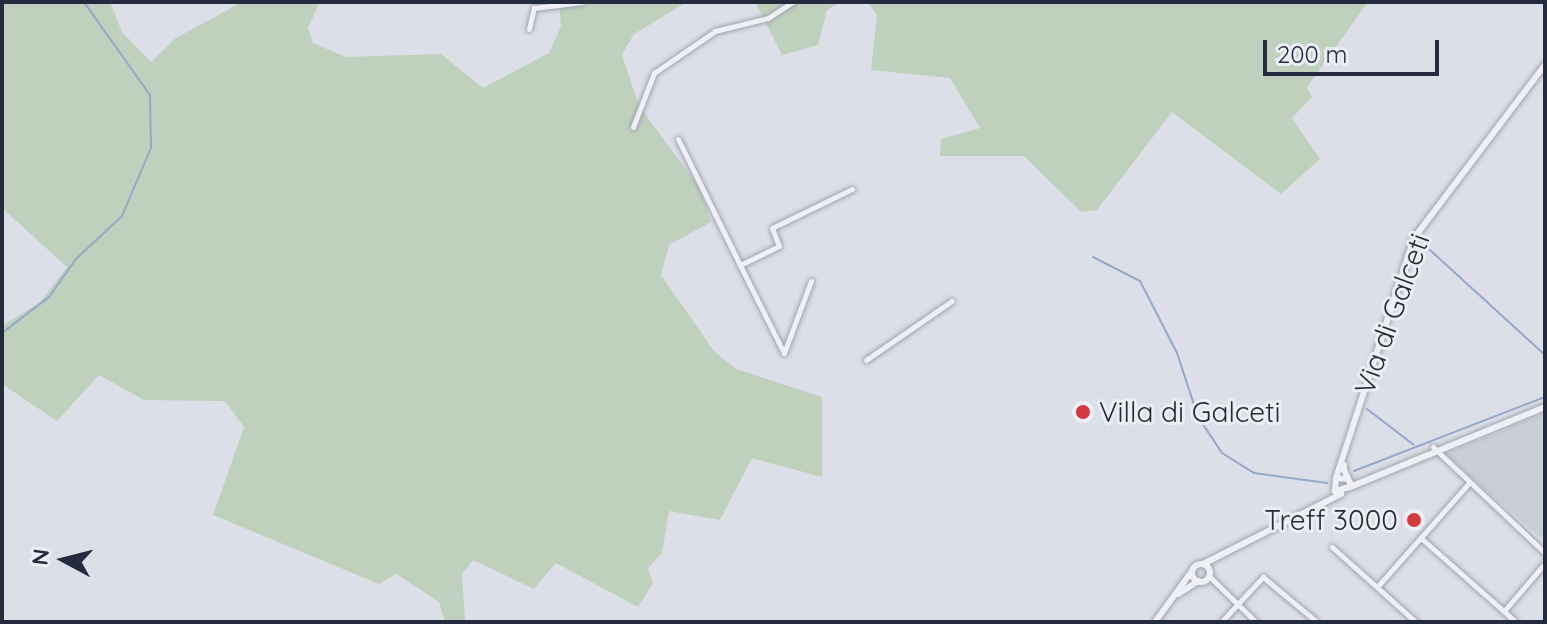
<!DOCTYPE html>
<style>
body{margin:0}
#map{position:relative;width:1547px;height:624px;overflow:hidden;background:#dcdfe7;font-family:Quicksand,sans-serif}
div>[style]{position:absolute}
.built>*{inset:0;background:#caced9}
.green>*{inset:0;background:#bfd1bd}
.stream>*{height:2px;margin:-1px;padding:0 1px;transform-origin:1px;border-radius:1px;background:#95a8c9}
.roads{filter:drop-shadow(0 0 2px #a1a5b1) drop-shadow(0 0 2px #a1a5b1)}
.minor>*{height:5px;margin:-2.5px;padding:0 2.5px;transform-origin:2.5px;border-radius:2.5px;background:#eff0f5}
.tertiary>*{height:6px;margin:-3px;padding:0 3px;transform-origin:3px;border-radius:3px;background:#eff0f5}
.tertiary>.ring{margin:-3px;padding:0;box-sizing:content-box;background:none;border:6px solid #eff0f5;border-radius:50%}
.dots>*{width:22px;height:22px;translate:-50% -50%;box-sizing:border-box;border:4px solid #ebeef5;border-radius:50%}
span{translate:-50% -50%;white-space:nowrap;text-align:center;line-height:1.15;-webkit-text-stroke:6px #ebeef5;paint-order:stroke}
.street-label{font-size:28px;color:#252b3e}
.poi-label{font-size:28px;color:#252b3e}
.left{translate:0 -50%;text-align:left}
.right{translate:-100% -50%;text-align:right}
.frame{position:absolute;inset:0;border:4px solid #252b3e;pointer-events:none}
.north{position:absolute;left:24px;top:520px;width:80px;height:80px;-webkit-text-stroke:6px #ebeef5;paint-order:stroke;rotate:277deg;font-size:22px;font-weight:700;line-height:32px;text-align:center;color:#252b3e}
.north::after{content:'';display:block;margin:auto;width:28px;height:36px;background:#252b3e;clip-path:polygon(50% 0,100% 100%,50% 72%,0 100%)}
.scale{position:absolute;left:1263px;top:40px;width:176px;height:36px;box-sizing:border-box;border:4px solid #252b3e;border-top:0;padding-left:10px;font-size:24px;line-height:28px;white-space:nowrap;color:#252b3e;-webkit-text-stroke:6px #ebeef5;paint-order:stroke}
</style>
<div id="map">
<div class="built">
<i style="clip-path:polygon(1545px 413px,1545px 542px,1445px 454px)"></i>
</div>
<div class="green">
<i style="clip-path:polygon(2px 2px,110px 2px,122px 32px,151px 62px,176px 38px,242px 2px,320px 2px,308px 28px,313px 43px,346px 57px,441px 54px,483px 88px,549px 53px,561px 26px,559px 2px,687px 2px,634px 34px,622px 55px,639px 106px,700px 188px,711px 222px,669px 245px,661px 275px,714px 351px,736px 369px,822px 397px,822px 477px,752px 458px,720px 520px,669px 511px,662px 553px,648px 568px,653px 583px,638px 607px,556px 563px,534px 589px,473px 560px,462px 574px,465px 622px,445px 622px,439px 602px,396px 574px,379px 584px,213px 515px,244px 427px,225px 401px,144px 400px,99px 375px,57px 421px,2px 384px,2px 326px,40px 302px,67px 267px,2px 208px)"></i>
<i style="clip-path:polygon(755px 2px,841px 2px,827px 10px,818px 45px,782px 55px)"></i>
<i style="clip-path:polygon(868px 2px,1368px 2px,1307px 87px,1312px 97px,1292px 118px,1320px 159px,1281px 194px,1172px 112px,1097px 210px,1081px 212px,1024px 156px,940px 156px,941px 139px,980px 128px,950px 78px,871px 70px,877px 16px)"></i>
</div>
<div class="stream">
<i style="left:1419px;top:240px;width:171px;rotate:42.4deg"></i>
<i style="left:1093px;top:257px;width:53px;rotate:27.1deg"></i>
<i style="left:1140px;top:281px;width:81px;rotate:62.8deg"></i>
<i style="left:1177px;top:353px;width:67px;rotate:71.8deg"></i>
<i style="left:1198px;top:417px;width:43px;rotate:56.3deg"></i>
<i style="left:1222px;top:453px;width:38px;rotate:32deg"></i>
<i style="left:1254px;top:473px;width:74px;rotate:7.8deg"></i>
<i style="left:2px;top:333px;width:59px;rotate:-37.5deg"></i>
<i style="left:49px;top:297px;width:47px;rotate:-54.6deg"></i>
<i style="left:76px;top:259px;width:63px;rotate:-43.1deg"></i>
<i style="left:122px;top:216px;width:74px;rotate:-66.9deg"></i>
<i style="left:151px;top:148px;width:53px;rotate:-91.1deg"></i>
<i style="left:150px;top:95px;width:114px;rotate:-125.4deg"></i>
<i style="left:1367px;top:409px;width:59px;rotate:37.5deg"></i>
<i style="left:1354px;top:471px;width:205px;rotate:-21.2deg"></i>
</div>
<div class="roads">
<div class="minor">
<i style="left:529px;top:29px;width:22px;rotate:-77deg"></i>
<i style="left:534px;top:8px;width:48px;rotate:-7.1deg"></i>
<i style="left:633px;top:127px;width:58px;rotate:-68.7deg"></i>
<i style="left:654px;top:73px;width:74px;rotate:-34.5deg"></i>
<i style="left:715px;top:31px;width:55px;rotate:-13.8deg"></i>
<i style="left:768px;top:18px;width:30px;rotate:-33deg"></i>
<i style="left:678px;top:139px;width:140px;rotate:63.8deg"></i>
<i style="left:811px;top:281px;width:77px;rotate:110.6deg"></i>
<i style="left:784px;top:353px;width:98px;rotate:-116.6deg"></i>
<i style="left:740px;top:265px;width:43px;rotate:-26deg"></i>
<i style="left:779px;top:246px;width:19px;rotate:-111deg"></i>
<i style="left:772px;top:228px;width:89px;rotate:-26deg"></i>
<i style="left:866px;top:360px;width:104px;rotate:-34.5deg"></i>
<i style="left:1433px;top:447px;width:154px;rotate:43.4deg"></i>
<i style="left:1421px;top:538px;width:127px;rotate:41.5deg"></i>
<i style="left:1332px;top:547px;width:113px;rotate:41.8deg"></i>
<i style="left:1209px;top:576px;width:66px;rotate:44.4deg"></i>
<i style="left:1377px;top:587px;width:139px;rotate:-48.5deg"></i>
<i style="left:1504px;top:611px;width:63px;rotate:-49.5deg"></i>
<i style="left:1221px;top:622px;width:62px;rotate:-47deg"></i>
<i style="left:1263px;top:577px;width:70px;rotate:39.8deg"></i>
</div>
<div class="tertiary">
<i style="left:1344px;top:465px;width:5px;rotate:90deg"></i>
<i style="left:1344px;top:470px;width:14px;rotate:65deg"></i>
<i style="left:1350px;top:483px;width:4px;rotate:90deg"></i>
<i style="left:1350px;top:487px;width:16px;rotate:165deg"></i>
<i style="left:1335px;top:491px;width:13px;rotate:-86deg"></i>
<i style="left:1336px;top:478px;width:12px;rotate:5deg"></i>
<i style="left:1336px;top:478px;width:252px;rotate:-72deg"></i>
<i style="left:1414px;top:238px;width:217px;rotate:-52.9deg"></i>
<i style="left:1350px;top:487px;width:211px;rotate:-22.3deg"></i>
<i style="left:1203px;top:564px;width:155px;rotate:-26.9deg"></i>
<i class="ring" style="left:1192px;top:564px;width:12px;height:12px"></i>
<i style="left:1178px;top:594px;width:24px;rotate:-33deg"></i>
<i style="left:1155px;top:622px;width:63px;rotate:-54deg"></i>
</div>
</div>
<div class="dots">
<i style="left:1083px;top:412px;background:#d4393d"></i>
<i style="left:1414px;top:520px;background:#d4393d"></i>
</div>
<div class="street-label">
<span style="left:1392px;top:314px;rotate:-70deg">Via di Galceti</span>
</div>
<div class="poi-label">
<span class="left" style="left:1099px;top:412px">Villa di Galceti</span>
<span class="right" style="left:1398px;top:520px">Treff 3000</span>
</div>
<div class="frame"></div>
<div class="north">N</div>
<div class="scale">200 m</div>
</div>
